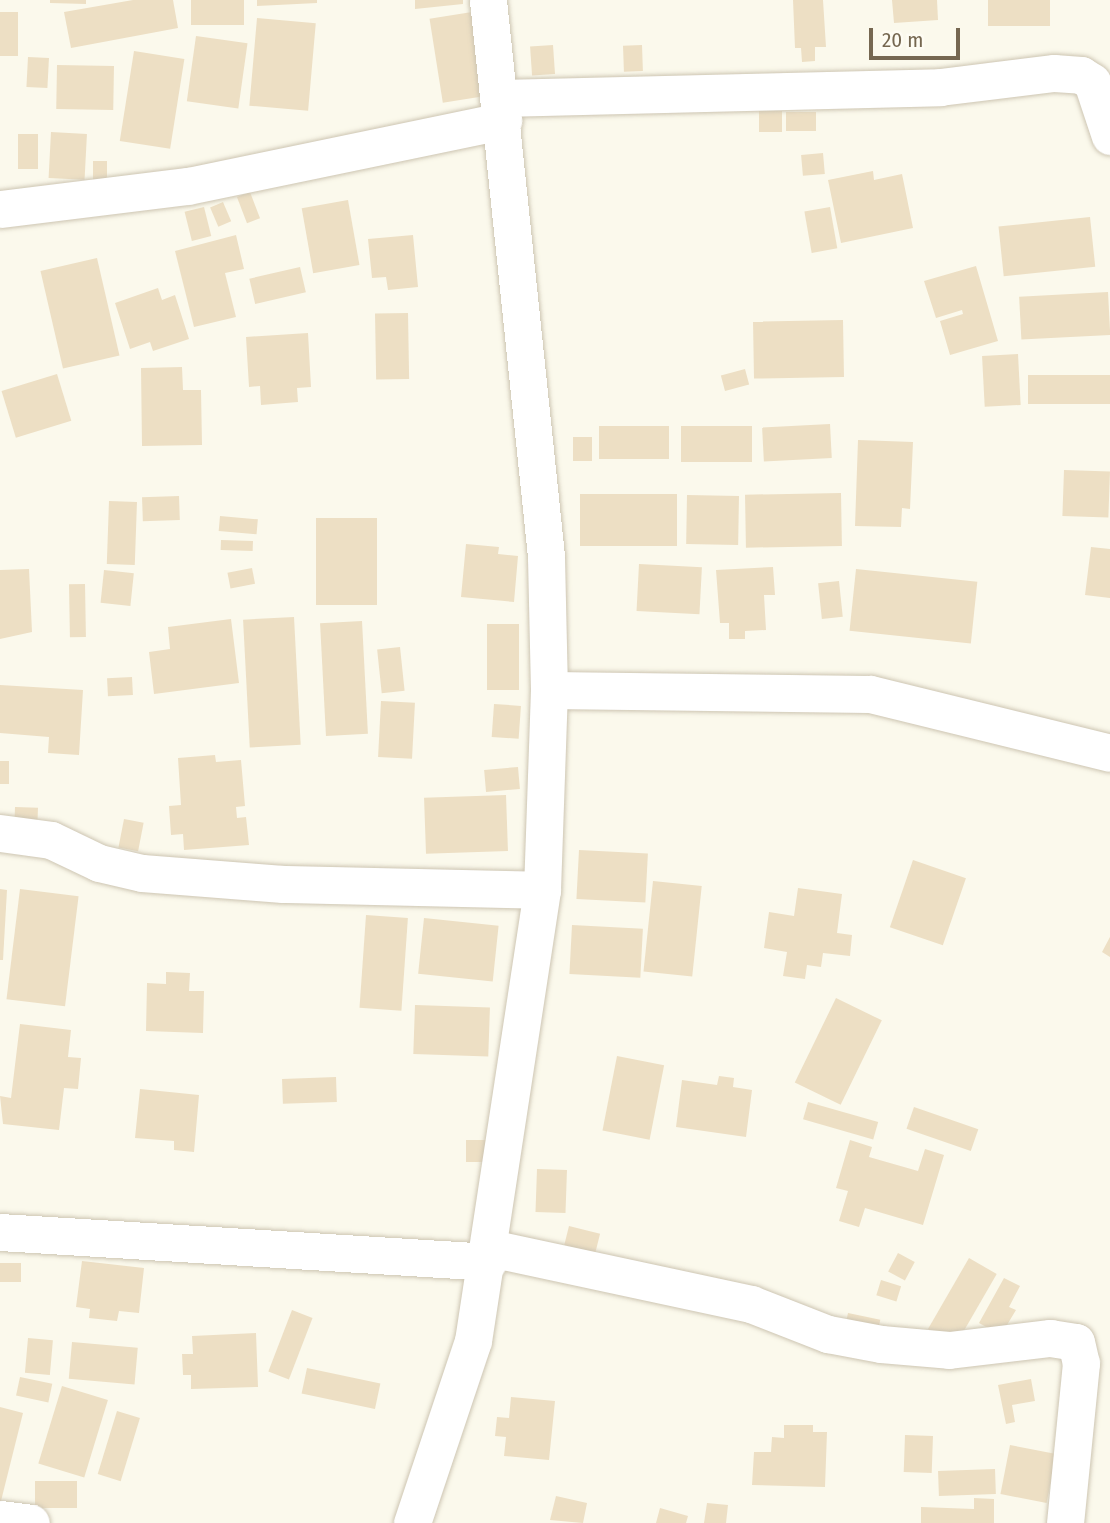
<!DOCTYPE html>
<style>
body{margin:0}
#map{position:relative;width:1110px;height:1523px;overflow:hidden;background:#fbf9ec;font-family:"Fira Sans Condensed",sans-serif}
div>[style]{position:absolute}
.building>*{inset:0;background:#eddfc4;transform-origin:0 0}
.roads{filter:drop-shadow(0 0 2px #cdc5b2) drop-shadow(0 0 2px #cdc5b2)}
.street>*{height:37px;margin:-18.5px;padding:0 18.5px;transform-origin:18.5px;border-radius:18.5px;background:#fff}
span{translate:-50% -50%;white-space:nowrap;text-align:center;line-height:1.15;-webkit-text-stroke:5px #fefcf3;paint-order:stroke}
.scale{position:absolute;left:869px;top:28px;width:91px;height:32px;box-sizing:border-box;border:4px solid #756750;border-top:0;padding-left:9px;font-size:21px;line-height:24px;white-space:nowrap;color:#756750;-webkit-text-stroke:5px #fefcf3;paint-order:stroke}
</style>
<div id="map">
<div class="building">
<i style="clip-path:polygon(50px 0,86px 0,86px 4px,50px 3px)"></i>
<i style="clip-path:polygon(133px 0,173px 0,178px 28px,71px 48px,64px 12px)"></i>
<i style="left:191px;top:0;width:53px;height:25px"></i>
<i style="clip-path:polygon(257px 0,317px 0,317px 3px,257px 6px)"></i>
<i style="clip-path:polygon(415px 0,463px 0,463px 4px,415px 9px)"></i>
<i style="clip-path:polygon(793px 0,823px 0,826px 47px,815px 47px,815px 61px,802px 62px,801px 48px,795px 48px)"></i>
<i style="clip-path:polygon(892px 0,937px 0,938px 20px,894px 23px)"></i>
<i style="left:988px;top:0;width:62px;height:26px"></i>
<i style="left:0;top:12px;width:18px;height:44px"></i>
<i style="left:472px;top:12px;width:85px;height:43px;rotate:81deg"></i>
<i style="left:257px;top:18px;width:59px;height:88px;rotate:5deg"></i>
<i style="left:196px;top:36px;width:52px;height:66px;rotate:8deg"></i>
<i style="left:553px;top:45px;width:29px;height:23px;rotate:86deg"></i>
<i style="left:642px;top:45px;width:26px;height:19px;rotate:88deg"></i>
<i style="left:134px;top:51px;width:51px;height:91px;rotate:9deg"></i>
<i style="left:28px;top:57px;width:21px;height:30px;rotate:3deg"></i>
<i style="left:57px;top:65px;width:57px;height:44px;rotate:1deg"></i>
<i style="left:759px;top:111px;width:23px;height:21px"></i>
<i style="left:786px;top:112px;width:30px;height:19px"></i>
<i style="left:51px;top:132px;width:36px;height:46px;rotate:3deg"></i>
<i style="left:18px;top:134px;width:20px;height:35px"></i>
<i style="left:823px;top:153px;width:21px;height:22px;rotate:85deg"></i>
<i style="left:93px;top:161px;width:14px;height:25px"></i>
<i style="clip-path:polygon(873px 171px,874px 180px,902px 174px,913px 228px,841px 243px,828px 180px)"></i>
<i style="left:250px;top:192px;width:28px;height:14px;rotate:69deg"></i>
<i style="left:348px;top:200px;width:66px;height:47px;rotate:80deg"></i>
<i style="left:223px;top:202px;width:21px;height:14px;rotate:67deg"></i>
<i style="left:204px;top:207px;width:30px;height:20px;rotate:76deg"></i>
<i style="left:830px;top:207px;width:42px;height:26px;rotate:80deg"></i>
<i style="left:1090px;top:217px;width:50px;height:92px;rotate:84deg"></i>
<i style="clip-path:polygon(236px 235px,244px 269px,225px 273px,236px 317px,194px 327px,175px 251px)"></i>
<i style="clip-path:polygon(413px 235px,418px 287px,388px 290px,386px 277px,372px 278px,368px 239px)"></i>
<i style="left:97px;top:258px;width:100px;height:58px;rotate:77deg"></i>
<i style="clip-path:polygon(976px 266px,998px 341px,950px 355px,940px 321px,963px 314px,962px 310px,936px 318px,924px 281px)"></i>
<i style="left:300px;top:267px;width:26px;height:52px;rotate:77deg"></i>
<i style="clip-path:polygon(158px 288px,162px 300px,175px 295px,189px 339px,153px 351px,150px 342px,130px 349px,115px 303px)"></i>
<i style="left:1108px;top:292px;width:43px;height:89px;rotate:87deg"></i>
<i style="left:408px;top:313px;width:66px;height:33px;rotate:89deg"></i>
<i style="left:843px;top:320px;width:57px;height:90px;rotate:89deg"></i>
<i style="clip-path:polygon(308px 333px,311px 387px,297px 388px,298px 402px,261px 405px,260px 386px,249px 387px,246px 337px)"></i>
<i style="left:1018px;top:354px;width:51px;height:36px;rotate:87deg"></i>
<i style="clip-path:polygon(182px 367px,183px 390px,201px 390px,202px 445px,142px 446px,141px 368px)"></i>
<i style="left:745px;top:369px;width:16px;height:25px;rotate:75deg"></i>
<i style="left:57px;top:374px;width:49px;height:58px;rotate:73deg"></i>
<i style="left:1110px;top:375px;width:29px;height:82px;rotate:90deg"></i>
<i style="left:830px;top:424px;width:34px;height:68px;rotate:87deg"></i>
<i style="left:669px;top:426px;width:33px;height:70px;rotate:90deg"></i>
<i style="left:681px;top:426px;width:71px;height:36px"></i>
<i style="left:573px;top:437px;width:19px;height:24px"></i>
<i style="clip-path:polygon(858px 440px,913px 442px,910px 509px,902px 508px,901px 527px,855px 526px)"></i>
<i style="left:1064px;top:470px;width:46px;height:46px;rotate:2deg"></i>
<i style="left:841px;top:493px;width:53px;height:96px;rotate:89deg"></i>
<i style="left:677px;top:494px;width:52px;height:97px;rotate:90deg"></i>
<i style="left:687px;top:495px;width:52px;height:49px;rotate:1deg"></i>
<i style="left:179px;top:496px;width:24px;height:37px;rotate:88deg"></i>
<i style="left:109px;top:501px;width:28px;height:63px;rotate:2deg"></i>
<i style="left:220px;top:516px;width:38px;height:15px;rotate:5deg"></i>
<i style="left:316px;top:518px;width:61px;height:87px"></i>
<i style="left:221px;top:540px;width:32px;height:10px;rotate:2deg"></i>
<i style="clip-path:polygon(466px 544px,499px 547px,498px 554px,518px 556px,514px 602px,461px 597px)"></i>
<i style="clip-path:polygon(1091px 547px,1110px 549px,1110px 598px,1085px 595px)"></i>
<i style="left:639px;top:564px;width:63px;height:47px;rotate:3deg"></i>
<i style="clip-path:polygon(773px 567px,775px 595px,764px 595px,766px 630px,745px 631px,745px 639px,729px 639px,729px 623px,720px 623px,716px 570px)"></i>
<i style="left:252px;top:568px;width:16px;height:25px;rotate:79deg"></i>
<i style="clip-path:polygon(29px 569px,32px 632px,0 639px,0 570px)"></i>
<i style="left:856px;top:569px;width:122px;height:62px;rotate:6deg"></i>
<i style="left:104px;top:570px;width:30px;height:33px;rotate:6deg"></i>
<i style="left:839px;top:581px;width:36px;height:21px;rotate:84deg"></i>
<i style="left:85px;top:584px;width:53px;height:16px;rotate:89deg"></i>
<i style="left:294px;top:617px;width:128px;height:51px;rotate:87deg"></i>
<i style="clip-path:polygon(231px 619px,239px 683px,154px 694px,149px 652px,170px 649px,168px 627px)"></i>
<i style="left:362px;top:621px;width:113px;height:42px;rotate:87deg"></i>
<i style="left:487px;top:624px;width:32px;height:66px"></i>
<i style="left:400px;top:647px;width:44px;height:23px;rotate:84deg"></i>
<i style="left:132px;top:677px;width:18px;height:25px;rotate:87deg"></i>
<i style="clip-path:polygon(0 685px,83px 690px,79px 755px,48px 753px,49px 737px,0 733px)"></i>
<i style="left:381px;top:701px;width:34px;height:56px;rotate:3deg"></i>
<i style="left:494px;top:704px;width:27px;height:33px;rotate:4deg"></i>
<i style="clip-path:polygon(215px 755px,216px 762px,241px 760px,245px 806px,236px 807px,237px 818px,246px 817px,249px 845px,184px 850px,183px 834px,171px 835px,169px 806px,181px 805px,178px 758px)"></i>
<i style="left:9px;top:761px;width:23px;height:9px;rotate:90deg"></i>
<i style="left:518px;top:767px;width:22px;height:34px;rotate:85deg"></i>
<i style="left:506px;top:795px;width:56px;height:82px;rotate:88deg"></i>
<i style="left:15px;top:807px;width:23px;height:15px;rotate:2deg"></i>
<i style="left:124px;top:819px;width:20px;height:29px;rotate:11deg"></i>
<i style="left:579px;top:850px;width:69px;height:49px;rotate:3deg"></i>
<i style="left:913px;top:860px;width:56px;height:71px;rotate:19deg"></i>
<i style="left:653px;top:881px;width:49px;height:91px;rotate:6deg"></i>
<i style="clip-path:polygon(798px 888px,842px 894px,837px 933px,852px 935px,850px 956px,823px 953px,821px 967px,807px 965px,805px 979px,783px 976px,787px 952px,764px 948px,769px 912px,794px 916px)"></i>
<i style="clip-path:polygon(0 889px,7px 890px,3px 960px,0 960px)"></i>
<i style="left:20px;top:889px;width:59px;height:111px;rotate:7deg"></i>
<i style="left:366px;top:915px;width:42px;height:93px;rotate:4deg"></i>
<i style="left:424px;top:918px;width:75px;height:56px;rotate:6deg"></i>
<i style="left:572px;top:925px;width:71px;height:49px;rotate:3deg"></i>
<i style="clip-path:polygon(1110px 937px,1110px 957px,1102px 952px)"></i>
<i style="clip-path:polygon(166px 972px,190px 973px,189px 991px,204px 991px,203px 1033px,146px 1031px,147px 983px,166px 984px)"></i>
<i style="left:836px;top:998px;width:51px;height:94px;rotate:26deg"></i>
<i style="left:415px;top:1005px;width:75px;height:49px;rotate:2deg"></i>
<i style="clip-path:polygon(20px 1024px,71px 1030px,68px 1057px,81px 1058px,78px 1089px,64px 1088px,59px 1130px,3px 1124px,0 1096px,11px 1098px)"></i>
<i style="left:617px;top:1056px;width:48px;height:76px;rotate:11deg"></i>
<i style="clip-path:polygon(719px 1076px,734px 1078px,733px 1087px,752px 1090px,746px 1137px,676px 1127px,682px 1080px,717px 1085px)"></i>
<i style="left:336px;top:1077px;width:25px;height:54px;rotate:88deg"></i>
<i style="clip-path:polygon(140px 1089px,199px 1095px,194px 1152px,174px 1150px,174px 1141px,135px 1138px)"></i>
<i style="left:808px;top:1102px;width:73px;height:18px;rotate:16deg"></i>
<i style="left:914px;top:1107px;width:68px;height:23px;rotate:19deg"></i>
<i style="left:466px;top:1140px;width:22px;height:22px"></i>
<i style="clip-path:polygon(850px 1140px,872px 1147px,869px 1157px,918px 1171px,925px 1149px,944px 1155px,923px 1225px,865px 1208px,859px 1227px,839px 1221px,848px 1191px,836px 1188px)"></i>
<i style="left:537px;top:1169px;width:30px;height:43px;rotate:2deg"></i>
<i style="left:569px;top:1226px;width:32px;height:20px;rotate:14deg"></i>
<i style="left:898px;top:1253px;width:19px;height:21px;rotate:28deg"></i>
<i style="left:969px;top:1258px;width:32px;height:82px;rotate:30deg"></i>
<i style="clip-path:polygon(82px 1261px,144px 1268px,139px 1313px,119px 1311px,117px 1321px,89px 1318px,90px 1309px,76px 1307px)"></i>
<i style="left:21px;top:1263px;width:19px;height:21px;rotate:90deg"></i>
<i style="clip-path:polygon(1004px 1278px,1020px 1286px,1009px 1307px,1016px 1310px,1001px 1335px,979px 1323px)"></i>
<i style="left:881px;top:1280px;width:21px;height:16px;rotate:17deg"></i>
<i style="left:292px;top:1310px;width:22px;height:66px;rotate:21deg"></i>
<i style="left:848px;top:1313px;width:33px;height:16px;rotate:12deg"></i>
<i style="clip-path:polygon(256px 1333px,258px 1387px,191px 1389px,191px 1375px,183px 1375px,182px 1354px,193px 1354px,192px 1336px)"></i>
<i style="left:28px;top:1338px;width:25px;height:35px;rotate:5deg"></i>
<i style="left:72px;top:1342px;width:66px;height:37px;rotate:5deg"></i>
<i style="left:307px;top:1368px;width:75px;height:26px;rotate:12deg"></i>
<i style="left:20px;top:1377px;width:33px;height:19px;rotate:12deg"></i>
<i style="clip-path:polygon(1031px 1379px,1035px 1401px,1012px 1405px,1015px 1422px,1006px 1424px,998px 1385px)"></i>
<i style="left:62px;top:1386px;width:48px;height:81px;rotate:17deg"></i>
<i style="clip-path:polygon(511px 1397px,555px 1401px,549px 1460px,504px 1456px,506px 1437px,495px 1436px,497px 1417px,509px 1418px)"></i>
<i style="clip-path:polygon(0 1407px,23px 1413px,1px 1501px,0 1501px)"></i>
<i style="left:117px;top:1411px;width:24px;height:66px;rotate:17deg"></i>
<i style="clip-path:polygon(784px 1425px,813px 1425px,813px 1432px,827px 1432px,825px 1487px,752px 1485px,754px 1452px,771px 1452px,772px 1437px,784px 1438px)"></i>
<i style="left:905px;top:1435px;width:28px;height:37px;rotate:2deg"></i>
<i style="left:1010px;top:1445px;width:47px;height:50px;rotate:11deg"></i>
<i style="left:995px;top:1469px;width:25px;height:57px;rotate:88deg"></i>
<i style="left:35px;top:1481px;width:42px;height:27px"></i>
<i style="clip-path:polygon(556px 1496px,587px 1503px,583px 1523px,550px 1520px)"></i>
<i style="clip-path:polygon(974px 1498px,994px 1499px,994px 1523px,921px 1523px,921px 1507px,974px 1509px)"></i>
<i style="clip-path:polygon(707px 1503px,728px 1505px,726px 1523px,704px 1523px)"></i>
<i style="clip-path:polygon(660px 1508px,688px 1516px,686px 1523px,656px 1523px)"></i>
</div>
<div class="roads">
<div class="street">
<i style="left:501px;top:98px;width:439px;rotate:-1.4deg"></i>
<i style="left:940px;top:87px;width:115px;rotate:-7deg"></i>
<i style="left:1054px;top:73px;width:27px;rotate:4deg"></i>
<i style="left:1081px;top:75px;width:13px;rotate:32deg"></i>
<i style="left:1092px;top:82px;width:57px;rotate:71.6deg"></i>
<i style="left:0;top:209px;width:189px;rotate:-7deg"></i>
<i style="left:188px;top:186px;width:322px;rotate:-11.7deg"></i>
<i style="left:549px;top:690px;width:321px;rotate:0.7deg"></i>
<i style="left:870px;top:694px;width:247px;rotate:13.8deg"></i>
<i style="left:0;top:833px;width:51px;rotate:7.8deg"></i>
<i style="left:51px;top:840px;width:53px;rotate:25.6deg"></i>
<i style="left:99px;top:863px;width:44px;rotate:13.1deg"></i>
<i style="left:142px;top:873px;width:141px;rotate:4.5deg"></i>
<i style="left:283px;top:884px;width:259px;rotate:1.3deg"></i>
<i style="left:0;top:1232px;width:489px;rotate:3.5deg"></i>
<i style="left:490px;top:1248px;width:267px;rotate:12.1deg"></i>
<i style="left:751px;top:1304px;width:83px;rotate:21.3deg"></i>
<i style="left:828px;top:1334px;width:54px;rotate:10.7deg"></i>
<i style="left:881px;top:1344px;width:68px;rotate:5deg"></i>
<i style="left:949px;top:1350px;width:102px;rotate:-6.8deg"></i>
<i style="left:1050px;top:1338px;width:26px;rotate:9deg"></i>
<i style="left:1076px;top:1342px;width:22px;rotate:77deg"></i>
<i style="left:1081px;top:1363px;width:161px;rotate:95.7deg"></i>
<i style="left:0;top:1519px;width:31px;rotate:7deg"></i>
<i style="left:412px;top:1523px;width:192px;rotate:-71.5deg"></i>
<i style="left:473px;top:1341px;width:456px;rotate:-81.3deg"></i>
<i style="left:542px;top:890px;width:200px;rotate:-88deg"></i>
<i style="left:549px;top:690px;width:134px;rotate:-91.3deg"></i>
<i style="left:546px;top:556px;width:559px;rotate:-95.96deg"></i>
</div>
</div>
<div class="scale">20 m</div>
</div>
